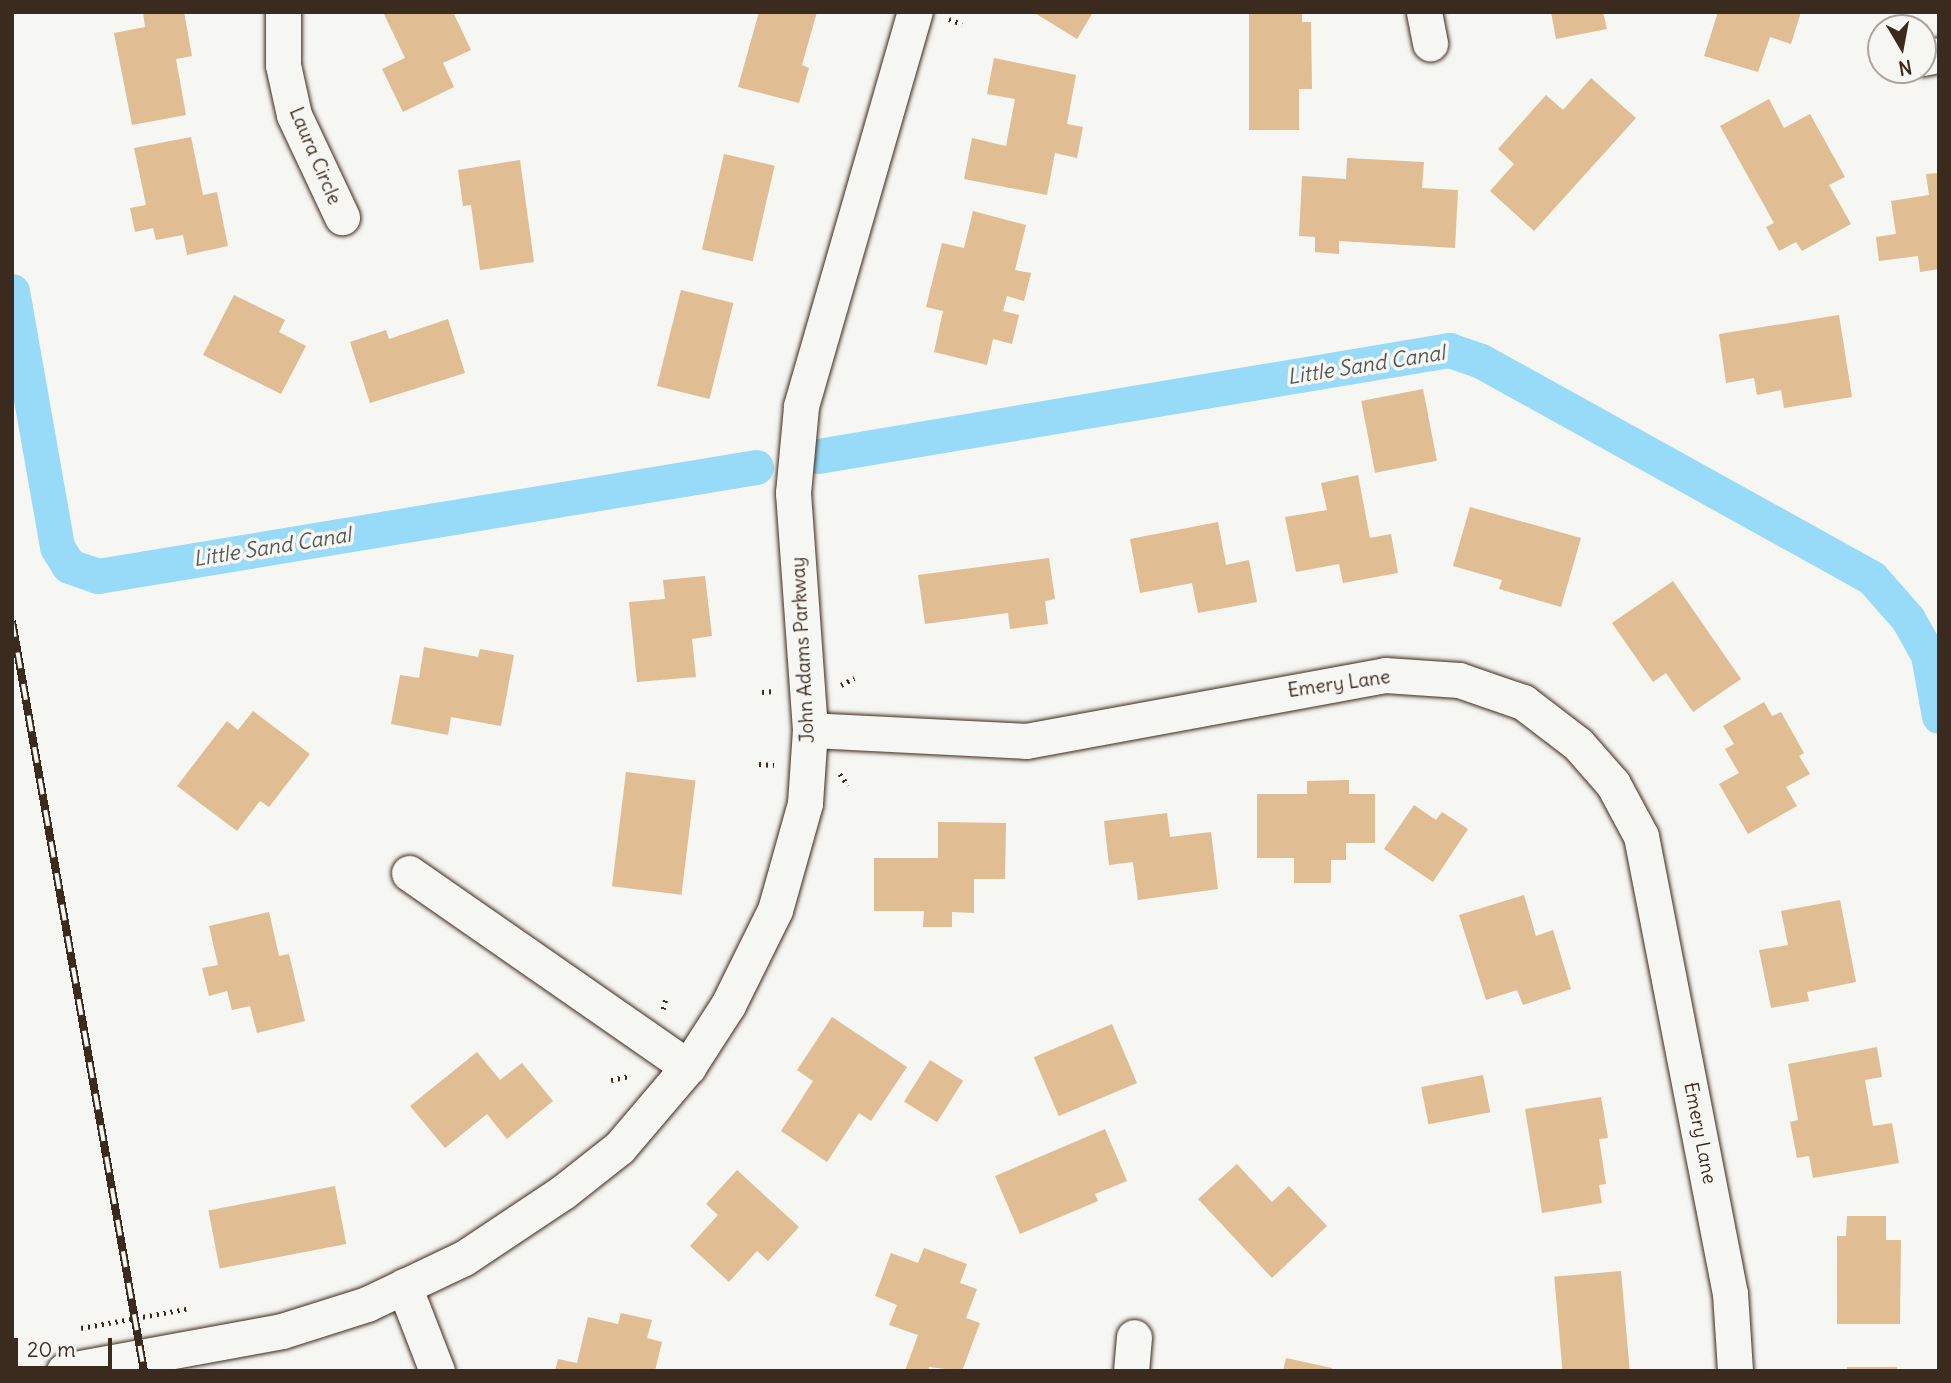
<!DOCTYPE html>
<style>
body{margin:0}
#map{position:relative;width:1951px;height:1383px;overflow:hidden;background:#f6f6f2;font-family:Delius,sans-serif}
div>[style]{position:absolute}
.canal>*{height:35px;margin:-17.5px;padding:0 17.5px;transform-origin:17.5px;border-radius:17.5px;background:#97dbf9}
.building>*{inset:0;background:#e0bd92;transform-origin:0 0}
.path>*{height:4.5px;margin-top:-2.25px;transform-origin:0;background:repeating-linear-gradient(90deg,#3b2a1e 0 2px,transparent 0 7px)}
.roads{filter:drop-shadow(0 0 2px #3b2a1e) drop-shadow(0 0 2px #3b2a1e)}
.minor>*{height:35px;margin:-17.5px;padding:0 17.5px;transform-origin:17.5px;border-radius:17.5px;background:#f6f6f2}
.rail>*{height:8px;margin-top:-4px;transform-origin:0;background:repeating-linear-gradient(90deg,#f6f6f2 0 16px,#3b2a1e 0 32px);box-sizing:border-box;border-block:2px solid #3b2a1e}
span{translate:-50% -50%;white-space:nowrap;text-align:center;line-height:1.15;-webkit-text-stroke:7px #f6f6f2;paint-order:stroke}
.street-label{font-size:19px;color:#3b2a1e}
.water-label{font-size:21px;color:#525655;font-style:italic}
.frame{position:absolute;inset:0;border:14px solid #3b2a1e;pointer-events:none}
.north{position:absolute;left:1867px;top:14px;width:70px;height:70px;box-sizing:border-box;background:#f6f6f2;border:2px solid #aba49d;border-radius:50%;rotate:170deg;font-size:19px;font-weight:700;line-height:28px;text-align:center;color:#3b2a1e}
.north::after{content:'';display:block;margin:auto;width:24px;height:32px;background:#3b2a1e;clip-path:polygon(50% 0,100% 100%,50% 72%,0 100%)}
.scale{position:absolute;left:14px;top:1338px;width:98px;height:32px;box-sizing:border-box;border:4px solid #3b2a1e;border-top:0;padding-left:9px;font-size:21px;line-height:24px;white-space:nowrap;color:#3b2a1e;-webkit-text-stroke:5px #f6f6f2;paint-order:stroke}
</style>
<div id="map">
<div class="canal">
<i style="left:12px;top:291px;width:260px;rotate:80deg"></i>
<i style="left:57px;top:547px;width:22px;rotate:58deg"></i>
<i style="left:69px;top:566px;width:31px;rotate:19deg"></i>
<i style="left:98px;top:576px;width:667px;rotate:-9.41deg"></i>
<i style="left:818px;top:456px;width:640px;rotate:-9.54deg"></i>
<i style="left:1449px;top:350px;width:34px;rotate:19deg"></i>
<i style="left:1481px;top:361px;width:447px;rotate:29deg"></i>
<i style="left:1872px;top:578px;width:55px;rotate:48.7deg"></i>
<i style="left:1908px;top:619px;width:41px;rotate:60.9deg"></i>
<i style="left:1928px;top:655px;width:62px;rotate:79.8deg"></i>
</div>
<div class="building">
<i style="clip-path:polygon(143px 12px,184px 12px,192px 56px,176px 59px,186px 115px,132px 125px,114px 33px,145px 27px)"></i>
<i style="clip-path:polygon(383px 12px,453px 12px,471px 50px,443px 63px,454px 87px,403px 112px,382px 69px,405px 58px)"></i>
<i style="clip-path:polygon(759px 12px,817px 12px,802px 65px,809px 68px,799px 103px,738px 87px)"></i>
<i style="clip-path:polygon(1033px 12px,1093px 12px,1077px 39px)"></i>
<i style="clip-path:polygon(1249px 12px,1302px 12px,1302px 22px,1311px 22px,1312px 89px,1299px 89px,1299px 130px,1249px 130px)"></i>
<i style="clip-path:polygon(1551px 12px,1603px 12px,1607px 29px,1556px 39px)"></i>
<i style="clip-path:polygon(1718px 12px,1801px 12px,1791px 44px,1770px 37px,1758px 72px,1704px 56px)"></i>
<i style="clip-path:polygon(994px 58px,1076px 75px,1067px 124px,1083px 127px,1077px 158px,1055px 153px,1047px 195px,964px 179px,972px 138px,1006px 146px,1015px 99px,987px 94px)"></i>
<i style="clip-path:polygon(1591px 78px,1636px 118px,1534px 231px,1490px 191px,1514px 164px,1498px 149px,1546px 95px,1563px 110px)"></i>
<i style="clip-path:polygon(1769px 99px,1784px 128px,1810px 114px,1845px 177px,1829px 185px,1851px 224px,1802px 251px,1796px 242px,1779px 251px,1766px 227px,1774px 223px,1720px 126px)"></i>
<i style="clip-path:polygon(191px 137px,203px 195px,217px 192px,228px 246px,187px 255px,183px 235px,156px 240px,153px 228px,135px 232px,130px 208px,146px 205px,134px 148px)"></i>
<i style="left:724px;top:154px;width:52px;height:98px;rotate:13deg"></i>
<i style="clip-path:polygon(1347px 158px,1424px 162px,1422px 188px,1458px 190px,1455px 248px,1339px 241px,1339px 254px,1315px 252px,1315px 237px,1299px 236px,1302px 176px,1346px 179px)"></i>
<i style="clip-path:polygon(520px 160px,534px 262px,480px 270px,471px 205px,463px 206px,458px 170px)"></i>
<i style="clip-path:polygon(1939px 173px,1939px 269px,1920px 272px,1918px 256px,1879px 261px,1876px 237px,1896px 234px,1891px 201px,1929px 195px,1926px 174px)"></i>
<i style="clip-path:polygon(973px 211px,1026px 225px,1015px 270px,1031px 273px,1024px 301px,1007px 296px,1003px 311px,1019px 315px,1012px 344px,993px 339px,987px 365px,934px 352px,943px 311px,926px 307px,942px 243px,964px 248px)"></i>
<i style="left:681px;top:290px;width:54px;height:99px;rotate:14deg"></i>
<i style="clip-path:polygon(234px 295px,285px 320px,279px 332px,306px 346px,281px 394px,203px 355px)"></i>
<i style="clip-path:polygon(1839px 315px,1852px 397px,1784px 408px,1781px 390px,1757px 395px,1754px 378px,1726px 383px,1719px 334px)"></i>
<i style="clip-path:polygon(448px 319px,465px 373px,370px 403px,350px 342px,386px 330px,389px 339px)"></i>
<i style="left:1423px;top:389px;width:73px;height:63px;rotate:79deg"></i>
<i style="clip-path:polygon(1358px 475px,1370px 538px,1391px 534px,1398px 573px,1343px 583px,1339px 564px,1296px 572px,1285px 517px,1327px 510px,1321px 483px)"></i>
<i style="clip-path:polygon(1470px 507px,1581px 538px,1561px 607px,1499px 589px,1502px 580px,1453px 566px)"></i>
<i style="clip-path:polygon(1218px 522px,1226px 565px,1249px 560px,1257px 602px,1198px 613px,1192px 583px,1140px 593px,1130px 539px)"></i>
<i style="clip-path:polygon(1049px 558px,1055px 599px,1045px 601px,1048px 624px,1010px 629px,1008px 613px,925px 624px,918px 575px)"></i>
<i style="clip-path:polygon(705px 576px,712px 636px,692px 639px,696px 677px,637px 682px,629px 602px,665px 599px,663px 580px)"></i>
<i style="clip-path:polygon(1673px 581px,1741px 679px,1693px 712px,1666px 673px,1653px 682px,1612px 623px)"></i>
<i style="clip-path:polygon(424px 647px,478px 657px,480px 649px,514px 655px,501px 726px,451px 717px,448px 735px,391px 724px,400px 675px,419px 678px)"></i>
<i style="clip-path:polygon(1764px 702px,1772px 716px,1781px 712px,1804px 753px,1799px 756px,1810px 774px,1786px 787px,1797px 806px,1748px 834px,1719px 784px,1739px 773px,1725px 749px,1734px 744px,1723px 726px)"></i>
<i style="clip-path:polygon(253px 711px,310px 754px,269px 807px,260px 801px,237px 831px,177px 786px,227px 721px,238px 730px)"></i>
<i style="left:626px;top:772px;width:70px;height:115px;rotate:7deg"></i>
<i style="clip-path:polygon(1349px 780px,1349px 794px,1375px 794px,1375px 843px,1346px 843px,1346px 860px,1331px 860px,1331px 883px,1294px 883px,1294px 858px,1257px 858px,1257px 794px,1307px 794px,1307px 781px)"></i>
<i style="clip-path:polygon(1414px 805px,1436px 820px,1442px 812px,1468px 829px,1433px 882px,1384px 849px)"></i>
<i style="clip-path:polygon(1167px 813px,1170px 837px,1211px 832px,1218px 889px,1138px 900px,1133px 862px,1109px 865px,1104px 821px)"></i>
<i style="clip-path:polygon(938px 822px,1006px 823px,1005px 879px,974px 879px,974px 913px,952px 912px,952px 927px,923px 927px,924px 911px,874px 911px,874px 858px,938px 858px)"></i>
<i style="clip-path:polygon(1524px 895px,1536px 936px,1553px 930px,1571px 989px,1523px 1005px,1517px 990px,1486px 1000px,1459px 915px)"></i>
<i style="clip-path:polygon(1840px 900px,1856px 982px,1807px 992px,1809px 1001px,1771px 1008px,1759px 950px,1788px 945px,1781px 911px)"></i>
<i style="clip-path:polygon(269px 912px,279px 956px,289px 954px,305px 1021px,257px 1033px,250px 1006px,232px 1010px,227px 991px,209px 996px,202px 968px,218px 965px,209px 926px)"></i>
<i style="clip-path:polygon(832px 1017px,907px 1067px,871px 1121px,859px 1113px,827px 1162px,781px 1131px,813px 1081px,797px 1070px)"></i>
<i style="left:1112px;top:1024px;width:64px;height:85px;rotate:67deg"></i>
<i style="clip-path:polygon(1877px 1047px,1882px 1077px,1865px 1080px,1873px 1126px,1892px 1123px,1899px 1163px,1813px 1178px,1809px 1156px,1797px 1158px,1790px 1122px,1798px 1120px,1788px 1064px)"></i>
<i style="clip-path:polygon(477px 1052px,500px 1080px,522px 1063px,553px 1101px,507px 1139px,487px 1114px,445px 1148px,410px 1106px)"></i>
<i style="left:930px;top:1060px;width:39px;height:49px;rotate:32deg"></i>
<i style="left:1483px;top:1075px;width:38px;height:63px;rotate:79deg"></i>
<i style="clip-path:polygon(1601px 1097px,1608px 1138px,1599px 1139px,1606px 1184px,1599px 1185px,1602px 1203px,1542px 1213px,1525px 1109px)"></i>
<i style="clip-path:polygon(1105px 1129px,1127px 1181px,1095px 1194px,1098px 1201px,1020px 1234px,995px 1176px)"></i>
<i style="clip-path:polygon(1237px 1164px,1272px 1202px,1289px 1186px,1327px 1226px,1272px 1278px,1198px 1199px)"></i>
<i style="clip-path:polygon(737px 1170px,799px 1227px,768px 1261px,757px 1251px,729px 1282px,690px 1246px,718px 1215px,706px 1204px)"></i>
<i style="left:335px;top:1186px;width:59px;height:129px;rotate:79deg"></i>
<i style="clip-path:polygon(1847px 1216px,1886px 1216px,1886px 1240px,1901px 1240px,1900px 1324px,1837px 1324px,1837px 1236px,1846px 1236px)"></i>
<i style="clip-path:polygon(924px 1248px,967px 1264px,960px 1283px,977px 1289px,966px 1318px,980px 1323px,962px 1371px,929px 1367px,928px 1371px,905px 1371px,918px 1335px,889px 1325px,897px 1305px,875px 1296px,891px 1253px,918px 1263px)"></i>
<i style="left:1621px;top:1271px;width:100px;height:67px;rotate:85deg"></i>
<i style="clip-path:polygon(621px 1313px,652px 1320px,647px 1338px,662px 1342px,655px 1371px,555px 1371px,558px 1359px,577px 1363px,588px 1317px,618px 1324px)"></i>
<i style="clip-path:polygon(1286px 1358px,1332px 1368px,1331px 1371px,1283px 1371px)"></i>
<i style="left:1847px;top:1367px;width:50px;height:4px"></i>
</div>
<div class="path">
<i style="left:949px;top:19px;width:14px;rotate:21deg"></i>
<i style="left:841px;top:685px;width:15px;rotate:-28deg"></i>
<i style="left:762px;top:692px;width:12px;rotate:-5deg"></i>
<i style="left:759px;top:764px;width:15px;rotate:4deg"></i>
<i style="left:840px;top:774px;width:14px;rotate:54deg"></i>
<i style="left:663px;top:1009px;width:12px;rotate:-76deg"></i>
<i style="left:611px;top:1080px;width:19px;rotate:-12deg"></i>
<i style="left:81px;top:1328px;width:107px;rotate:-10.3deg"></i>
</div>
<div class="roads">
<div class="minor">
<i style="left:283px;top:12px;width:53px;rotate:90deg"></i>
<i style="left:283px;top:65px;width:51px;rotate:77.6deg"></i>
<i style="left:294px;top:115px;width:113px;rotate:64.8deg"></i>
<i style="left:1424px;top:12px;width:32px;rotate:79deg"></i>
<i style="left:1923px;top:58px;width:16px;rotate:-11deg"></i>
<i style="left:810px;top:730px;width:216px;rotate:2.9deg"></i>
<i style="left:1026px;top:741px;width:365px;rotate:-10.4deg"></i>
<i style="left:1385px;top:675px;width:74px;rotate:3.9deg"></i>
<i style="left:1459px;top:680px;width:68px;rotate:19deg"></i>
<i style="left:1523px;top:702px;width:69px;rotate:37.4deg"></i>
<i style="left:1578px;top:744px;width:53px;rotate:48.8deg"></i>
<i style="left:1613px;top:784px;width:59px;rotate:61.7deg"></i>
<i style="left:1641px;top:836px;width:466px;rotate:79deg"></i>
<i style="left:1730px;top:1293px;width:78px;rotate:86.3deg"></i>
<i style="left:409px;top:873px;width:340px;rotate:34.8deg"></i>
<i style="left:404px;top:1286px;width:91px;rotate:68.8deg"></i>
<i style="left:64px;top:1371px;width:222px;rotate:-10.4deg"></i>
<i style="left:282px;top:1331px;width:89px;rotate:-17.6deg"></i>
<i style="left:367px;top:1304px;width:107px;rotate:-25.4deg"></i>
<i style="left:464px;top:1258px;width:119px;rotate:-33.7deg"></i>
<i style="left:563px;top:1192px;width:71px;rotate:-38.2deg"></i>
<i style="left:619px;top:1148px;width:106px;rotate:-49.6deg"></i>
<i style="left:688px;top:1067px;width:74px;rotate:-57.2deg"></i>
<i style="left:728px;top:1005px;width:106px;rotate:-63.7deg"></i>
<i style="left:775px;top:910px;width:111px;rotate:-74.3deg"></i>
<i style="left:805px;top:803px;width:73px;rotate:-86.1deg"></i>
<i style="left:810px;top:730px;width:238px;rotate:-94.1deg"></i>
<i style="left:793px;top:493px;width:87px;rotate:-84.7deg"></i>
<i style="left:801px;top:406px;width:410px;rotate:-73.9deg"></i>
<i style="left:1131px;top:1371px;width:34px;rotate:-85deg"></i>
</div>
</div>
<div class="rail">
<i style="left:12px;top:621px;width:762px;rotate:80.02deg"></i>
</div>
<div class="street-label">
<span style="left:315px;top:156px;rotate:67deg">Laura Circle</span>
<span style="left:803px;top:650px;rotate:-93deg">John Adams Parkway</span>
<span style="left:1339px;top:684px;rotate:-8deg">Emery Lane</span>
<span style="left:1700px;top:1133px;rotate:79deg">Emery Lane</span>
</div>
<div class="water-label">
<span style="left:1366px;top:365px;rotate:-9deg">Little Sand Canal</span>
<span style="left:272px;top:547px;rotate:-9deg">Little Sand Canal</span>
</div>
<div class="frame"></div>
<div class="north">N</div>
<div class="scale">20 m</div>
</div>
